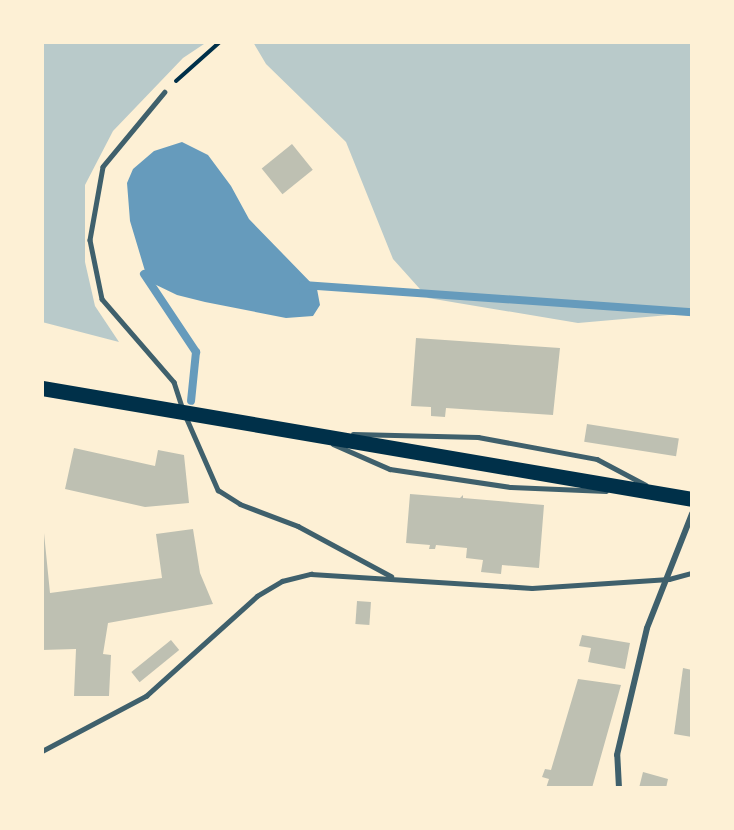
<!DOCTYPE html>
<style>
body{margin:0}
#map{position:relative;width:734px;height:830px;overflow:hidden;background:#fdf0d5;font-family:"Work Sans",sans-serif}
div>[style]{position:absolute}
.green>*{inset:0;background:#b9caca}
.water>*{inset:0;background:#669bbc}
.stream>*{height:8px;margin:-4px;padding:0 4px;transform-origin:4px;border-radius:4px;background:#669bbc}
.building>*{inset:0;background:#bec0b2;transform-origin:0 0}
.path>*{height:4px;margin:-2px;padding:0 2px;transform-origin:2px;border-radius:2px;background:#003049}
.service>*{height:4.5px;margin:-2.25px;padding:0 2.25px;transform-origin:2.25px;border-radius:2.25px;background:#3f606c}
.minor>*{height:6px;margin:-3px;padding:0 3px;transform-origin:3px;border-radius:3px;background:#3f606c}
.primary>*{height:15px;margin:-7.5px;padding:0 7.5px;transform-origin:7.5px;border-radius:7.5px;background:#003049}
span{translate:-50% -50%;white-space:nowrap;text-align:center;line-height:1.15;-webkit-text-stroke:4.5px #fdf0d5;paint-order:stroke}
.frame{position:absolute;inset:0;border:44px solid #fdf0d5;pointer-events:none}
</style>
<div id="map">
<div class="green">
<i style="clip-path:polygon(42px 42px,207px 42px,183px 58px,113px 131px,85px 185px,85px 262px,95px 306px,119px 342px,42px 322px)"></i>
<i style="clip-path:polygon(253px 42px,692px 42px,692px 313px,578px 323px,428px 298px,393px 259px,346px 142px,266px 64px)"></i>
</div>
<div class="water">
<i style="clip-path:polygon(182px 142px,208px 155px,231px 186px,249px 219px,317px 289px,320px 305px,313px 316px,286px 318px,205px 302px,177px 295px,148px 281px,130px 221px,127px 183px,133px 169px,154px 151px)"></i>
</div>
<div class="stream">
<i style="left:144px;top:274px;width:94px;rotate:56.3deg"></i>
<i style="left:196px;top:352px;width:49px;rotate:95.8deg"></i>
<i style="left:303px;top:285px;width:390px;rotate:4deg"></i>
</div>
<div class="building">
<i style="left:292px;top:144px;width:33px;height:39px;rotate:51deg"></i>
<i style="clip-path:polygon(416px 338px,560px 348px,553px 415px,446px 408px,445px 417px,431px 416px,431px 407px,411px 406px)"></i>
<i style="left:587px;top:424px;width:93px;height:18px;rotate:9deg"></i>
<i style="clip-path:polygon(74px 448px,155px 466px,158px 450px,184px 455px,189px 503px,145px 507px,65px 489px)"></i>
<i style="clip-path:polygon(410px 494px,460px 498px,463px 495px,463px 498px,544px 505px,539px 568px,502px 565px,501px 574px,481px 572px,483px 560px,466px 558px,467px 548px,436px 545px,435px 549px,429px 549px,430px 545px,406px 543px)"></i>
<i style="clip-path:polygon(42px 513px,50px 593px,162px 578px,156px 534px,193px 529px,200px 573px,213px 604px,108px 623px,103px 654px,111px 655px,109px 696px,74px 696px,76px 649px,42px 650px)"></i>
<i style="left:357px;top:601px;width:14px;height:23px;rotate:4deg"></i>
<i style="clip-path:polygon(582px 635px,630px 643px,625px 669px,588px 662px,591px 648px,579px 646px)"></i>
<i style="left:171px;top:640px;width:13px;height:51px;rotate:51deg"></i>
<i style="clip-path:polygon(683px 668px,692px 670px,692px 737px,674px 734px)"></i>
<i style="clip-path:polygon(578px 679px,621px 685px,592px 788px,546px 788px,549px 779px,542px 777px,545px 769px,551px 770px)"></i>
<i style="clip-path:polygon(643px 772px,668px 779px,666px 788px,639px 788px)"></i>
</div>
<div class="path">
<i style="left:176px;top:81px;width:59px;rotate:-41.6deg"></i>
</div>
<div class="service">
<i style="left:165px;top:92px;width:97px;rotate:129.6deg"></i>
<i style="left:103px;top:167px;width:74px;rotate:100.1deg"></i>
<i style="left:90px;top:240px;width:60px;rotate:78.5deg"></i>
<i style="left:102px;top:299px;width:110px;rotate:49.1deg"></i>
<i style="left:174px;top:382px;width:28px;rotate:72deg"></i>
<i style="left:186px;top:417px;width:80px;rotate:66.3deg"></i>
<i style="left:218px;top:490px;width:26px;rotate:32deg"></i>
<i style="left:240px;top:504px;width:62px;rotate:20.8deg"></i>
<i style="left:298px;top:526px;width:106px;rotate:28.3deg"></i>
<i style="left:353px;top:434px;width:125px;rotate:1.4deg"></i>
<i style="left:478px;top:437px;width:121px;rotate:10.5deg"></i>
<i style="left:597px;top:459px;width:55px;rotate:28deg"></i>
<i style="left:333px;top:444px;width:62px;rotate:23.7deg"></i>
<i style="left:390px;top:469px;width:122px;rotate:8.5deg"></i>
<i style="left:511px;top:487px;width:95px;rotate:2.4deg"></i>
<i style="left:42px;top:751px;width:118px;rotate:-27.9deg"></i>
<i style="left:146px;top:696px;width:149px;rotate:-42deg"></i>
<i style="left:257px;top:596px;width:29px;rotate:-31deg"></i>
<i style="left:282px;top:581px;width:30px;rotate:-14deg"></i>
<i style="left:311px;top:574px;width:221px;rotate:3.6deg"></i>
<i style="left:532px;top:588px;width:137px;rotate:-3.8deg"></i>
<i style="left:669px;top:579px;width:24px;rotate:-15deg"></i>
</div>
<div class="minor">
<i style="left:619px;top:788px;width:33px;rotate:-93deg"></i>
<i style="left:617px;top:755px;width:130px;rotate:-76.7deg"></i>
<i style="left:647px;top:628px;width:123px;rotate:-68.5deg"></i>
</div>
<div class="primary">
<i style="left:42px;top:388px;width:659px;rotate:9.69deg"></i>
</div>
<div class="frame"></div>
</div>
